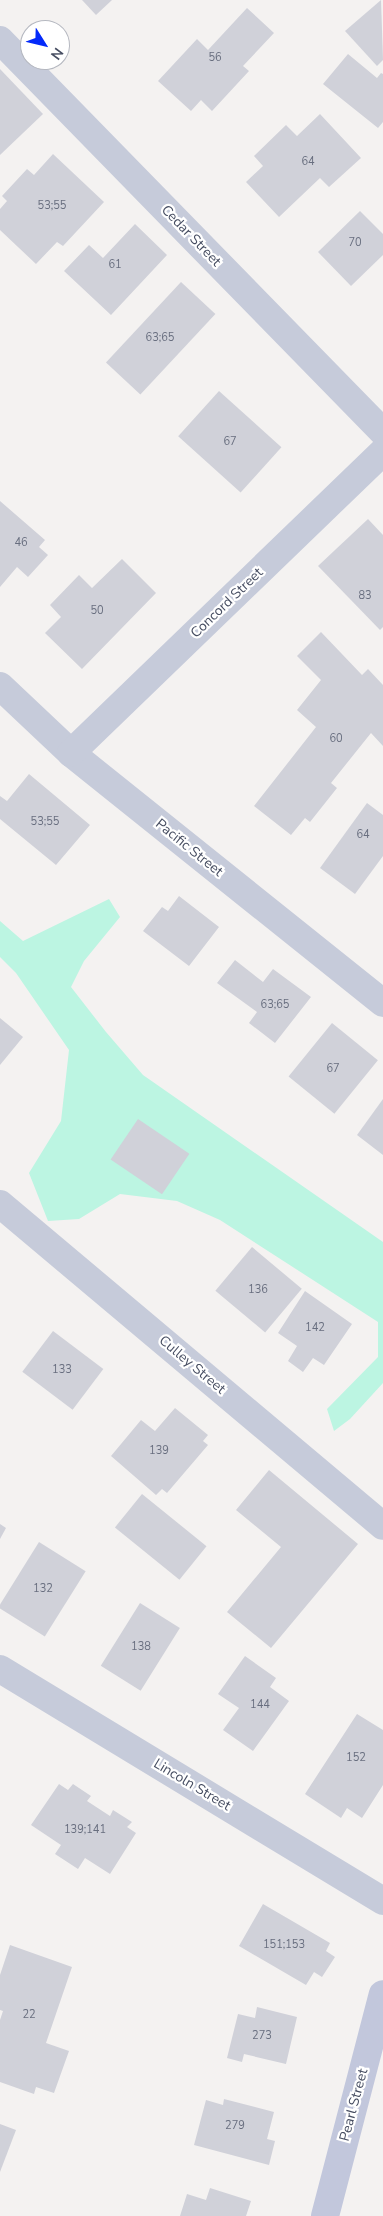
<!DOCTYPE html>
<style>
body{margin:0}
#map{position:relative;width:383px;height:2216px;overflow:hidden;background:#f4f2f1;font-family:"Nunito Sans",sans-serif}
div>[style]{position:absolute}
.green>*{inset:0;background:#bcf5e2}
.building>*{inset:0;background:#d0d1d9;transform-origin:0 0}
.street>*{height:28px;margin:-14px;padding:0 14px;transform-origin:14px;border-radius:14px;background:#c6cbda}
.secondary>*{height:28px;margin:-14px;padding:0 14px;transform-origin:14px;border-radius:14px;background:#c2c7dc}
span{translate:-50% -50%;white-space:nowrap;text-align:center;line-height:1.15;-webkit-text-stroke:4.5px #fff;paint-order:stroke}
.number-label{font-size:11px;color:#686e7f}
.number-label span{-webkit-text-stroke-width:0}
.street-label{font-size:14px;color:#464d61}
.north{position:absolute;left:20px;top:20px;width:50px;height:50px;box-sizing:border-box;background:#fff;border:1px solid #b5b8c0;border-radius:50%;rotate:126deg;font-size:14px;font-weight:700;line-height:20px;text-align:center;color:#464d61}
.north::after{content:'';display:block;margin:auto;width:18px;height:22px;background:#042afa;clip-path:polygon(50% 0,100% 100%,50% 72%,0 100%)}
</style>
<div id="map">
<div class="green">
<i style="clip-path:polygon(109px 899px,120px 917px,84px 961px,71px 987px,106px 1032px,143px 1075px,383px 1242px,383px 1383px,350px 1419px,334px 1431px,327px 1409px,378px 1357px,378px 1322px,220px 1220px,177px 1201px,120px 1194px,79px 1219px,48px 1221px,29px 1173px,61px 1121px,69px 1050px,16px 973px,0 957px,0 921px,23px 941px)"></i>
</div>
<div class="building">
<i style="clip-path:polygon(82px 0,112px 0,96px 15px)"></i>
<i style="clip-path:polygon(381px 0,383px 60px,377px 66px,345px 31px)"></i>
<i style="clip-path:polygon(247px 8px,274px 33px,243px 66px,249px 71px,212px 111px,201px 100px,191px 111px,158px 81px,197px 39px,208px 50px)"></i>
<i style="clip-path:polygon(348px 54px,377px 78px,381px 73px,383px 74px,383px 122px,378px 128px,323px 84px)"></i>
<i style="clip-path:polygon(0 69px,43px 114px,0 155px)"></i>
<i style="clip-path:polygon(320px 114px,361px 158px,329px 187px,320px 178px,279px 217px,246px 182px,263px 166px,254px 156px,286px 125px,297px 136px)"></i>
<i style="clip-path:polygon(53px 154px,104px 202px,63px 246px,57px 242px,36px 264px,0 230px,0 209px,7px 201px,2px 196px,27px 169px,34px 175px)"></i>
<i style="clip-path:polygon(360px 211px,383px 234px,383px 255px,351px 286px,318px 252px)"></i>
<i style="clip-path:polygon(135px 224px,167px 255px,111px 315px,64px 271px,89px 245px,103px 258px)"></i>
<i style="left:181px;top:282px;width:47px;height:110px;rotate:43deg"></i>
<i style="left:219px;top:391px;width:84px;height:61px;rotate:42deg"></i>
<i style="clip-path:polygon(0 501px,45px 540px,39px 547px,48px 555px,28px 577px,17px 567px,0 587px)"></i>
<i style="clip-path:polygon(368px 519px,383px 535px,383px 627px,380px 630px,318px 566px)"></i>
<i style="clip-path:polygon(122px 559px,156px 593px,82px 669px,45px 633px,61px 617px,50px 605px,79px 575px,92px 588px)"></i>
<i style="clip-path:polygon(321px 632px,362px 675px,368px 669px,383px 685px,383px 746px,371px 733px,331px 783px,337px 788px,310px 822px,305px 818px,291px 835px,254px 806px,316px 727px,297px 710px,321px 680px,297px 656px)"></i>
<i style="clip-path:polygon(29px 774px,90px 825px,56px 865px,0 819px,0 796px,7px 801px)"></i>
<i style="clip-path:polygon(367px 803px,383px 815px,383px 856px,355px 894px,320px 868px)"></i>
<i style="clip-path:polygon(179px 896px,219px 927px,189px 966px,143px 931px,162px 907px,168px 911px)"></i>
<i style="clip-path:polygon(235px 960px,263px 982px,273px 969px,311px 997px,275px 1043px,249px 1023px,257px 1012px,217px 983px)"></i>
<i style="clip-path:polygon(0 1018px,23px 1037px,0 1065px)"></i>
<i style="left:332px;top:1023px;width:59px;height:69px;rotate:39deg"></i>
<i style="clip-path:polygon(383px 1099px,383px 1155px,357px 1135px)"></i>
<i style="left:138px;top:1119px;width:62px;height:49px;rotate:34deg"></i>
<i style="left:252px;top:1247px;width:65px;height:57px;rotate:40deg"></i>
<i style="clip-path:polygon(305px 1291px,352px 1324px,324px 1365px,313px 1358px,303px 1372px,288px 1361px,297px 1346px,278px 1333px)"></i>
<i style="left:53px;top:1331px;width:63px;height:51px;rotate:37deg"></i>
<i style="clip-path:polygon(175px 1408px,208px 1435px,203px 1441px,208px 1445px,167px 1493px,162px 1489px,156px 1495px,111px 1456px,141px 1420px,155px 1431px)"></i>
<i style="clip-path:polygon(269px 1470px,358px 1544px,271px 1648px,227px 1612px,281px 1547px,236px 1510px)"></i>
<i style="left:142px;top:1494px;width:83px;height:43px;rotate:39deg"></i>
<i style="clip-path:polygon(0 1524px,6px 1528px,0 1539px)"></i>
<i style="left:39px;top:1542px;width:55px;height:77px;rotate:32deg"></i>
<i style="left:140px;top:1603px;width:47px;height:74px;rotate:32deg"></i>
<i style="clip-path:polygon(245px 1656px,276px 1678px,270px 1687px,289px 1701px,253px 1751px,223px 1730px,239px 1708px,218px 1694px)"></i>
<i style="clip-path:polygon(357px 1714px,383px 1730px,383px 1785px,362px 1818px,347px 1808px,341px 1818px,305px 1794px)"></i>
<i style="clip-path:polygon(59px 1784px,68px 1790px,73px 1784px,91px 1796px,87px 1801px,110px 1816px,113px 1810px,132px 1822px,127px 1827px,136px 1833px,110px 1874px,85px 1858px,78px 1869px,55px 1854px,61px 1845px,31px 1825px)"></i>
<i style="clip-path:polygon(263px 1904px,330px 1943px,326px 1951px,335px 1957px,322px 1977px,314px 1972px,306px 1985px,239px 1946px)"></i>
<i style="clip-path:polygon(10px 1945px,72px 1967px,46px 2043px,69px 2051px,54px 2093px,36px 2087px,34px 2094px,0 2082px,0 2020px,3px 2011px,0 2010px,0 1975px)"></i>
<i style="clip-path:polygon(257px 2007px,297px 2017px,286px 2064px,244px 2054px,242px 2062px,227px 2058px,238px 2014px,255px 2018px)"></i>
<i style="clip-path:polygon(224px 2099px,274px 2112px,267px 2139px,275px 2141px,269px 2165px,194px 2145px,206px 2100px,223px 2105px)"></i>
<i style="clip-path:polygon(0 2124px,16px 2130px,0 2172px)"></i>
<i style="clip-path:polygon(210px 2188px,251px 2201px,246px 2216px,180px 2216px,187px 2194px,206px 2200px)"></i>
</div>
<div class="street">
<i style="left:0;top:40px;width:548px;rotate:45.67deg"></i>
<i style="left:0;top:686px;width:98px;rotate:43.3deg"></i>
<i style="left:71px;top:753px;width:400px;rotate:38.7deg"></i>
<i style="left:71px;top:753px;width:434px;rotate:-44deg"></i>
<i style="left:0;top:1204px;width:500px;rotate:40.05deg"></i>
<i style="left:0;top:1669px;width:448px;rotate:31.2deg"></i>
</div>
<div class="secondary">
<i style="left:325px;top:2216px;width:229px;rotate:-75.4deg"></i>
</div>
<div class="number-label">
<span style="left:215px;top:58px">56</span>
<span style="left:308px;top:162px">64</span>
<span style="left:52px;top:206px">53;55</span>
<span style="left:355px;top:243px">70</span>
<span style="left:115px;top:265px">61</span>
<span style="left:160px;top:338px">63;65</span>
<span style="left:230px;top:442px">67</span>
<span style="left:21px;top:543px">46</span>
<span style="left:365px;top:596px">83</span>
<span style="left:97px;top:611px">50</span>
<span style="left:336px;top:739px">60</span>
<span style="left:45px;top:822px">53;55</span>
<span style="left:363px;top:835px">64</span>
<span style="left:275px;top:1005px">63;65</span>
<span style="left:333px;top:1069px">67</span>
<span style="left:258px;top:1290px">136</span>
<span style="left:315px;top:1328px">142</span>
<span style="left:62px;top:1370px">133</span>
<span style="left:159px;top:1451px">139</span>
<span style="left:43px;top:1589px">132</span>
<span style="left:141px;top:1647px">138</span>
<span style="left:260px;top:1705px">144</span>
<span style="left:356px;top:1758px">152</span>
<span style="left:85px;top:1830px">139;141</span>
<span style="left:284px;top:1945px">151;153</span>
<span style="left:29px;top:2015px">22</span>
<span style="left:262px;top:2036px">273</span>
<span style="left:235px;top:2126px">279</span>
</div>
<div class="street-label">
<span style="left:191px;top:236px;rotate:46deg">Cedar Street</span>
<span style="left:227px;top:603px;rotate:-44deg">Concord Street</span>
<span style="left:189px;top:848px;rotate:39deg">Pacific Street</span>
<span style="left:192px;top:1365px;rotate:40deg">Culley Street</span>
<span style="left:192px;top:1785px;rotate:31deg">Lincoln Street</span>
<span style="left:354px;top:2105px;rotate:-75deg">Pearl Street</span>
</div>
<div class="north">N</div>
</div>
